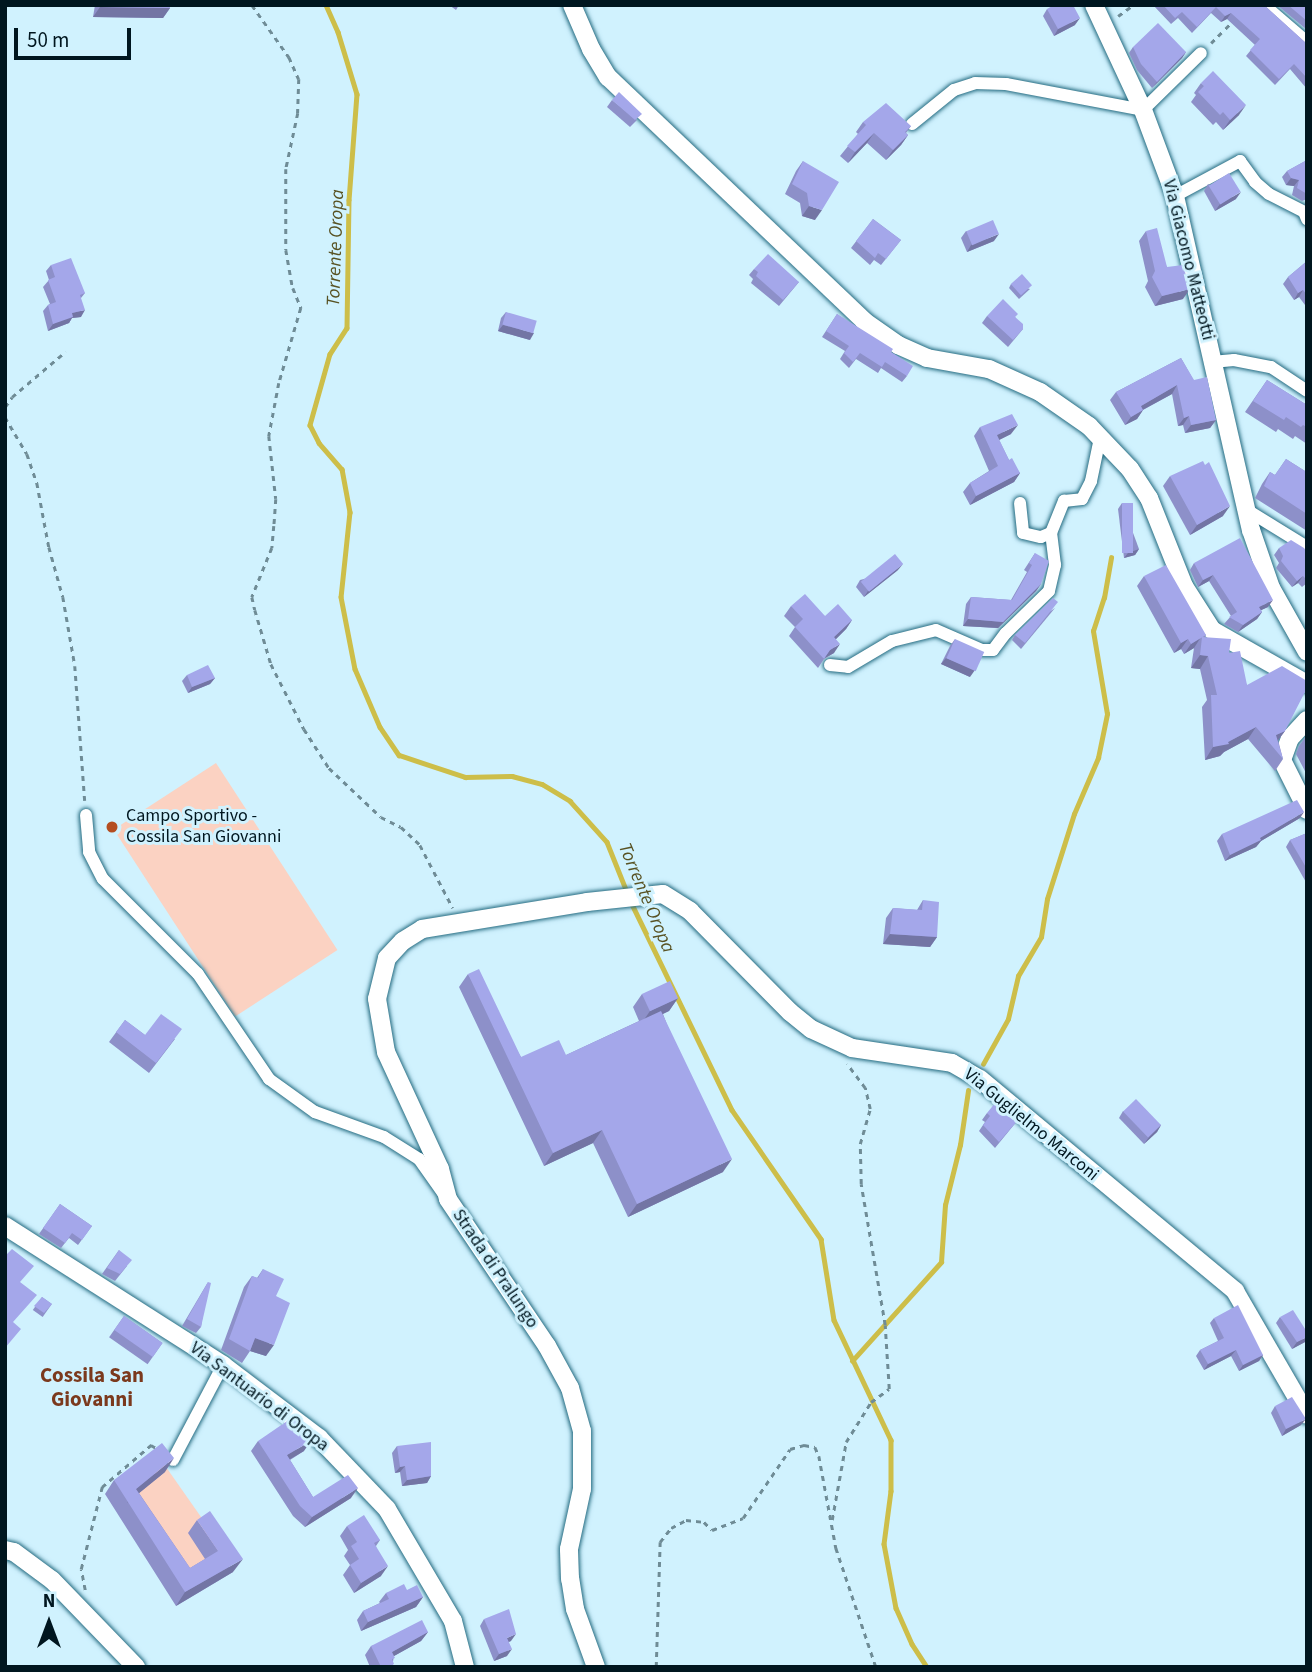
<!DOCTYPE html>
<style>
body{margin:0}
#map{position:relative;width:1312px;height:1672px;overflow:hidden;background:#d0f2fe;font-family:"Source Sans 3",sans-serif}
div>[style]{position:absolute}
.green>*{inset:0;background:#fbd2c2;transform-origin:0 0}
.stream>*{height:4.5px;margin:-2.25px;padding:0 2.25px;transform-origin:2.25px;border-radius:2.25px;background:#cdbe49}
.path>*{height:2.5px;margin-top:-1.25px;transform-origin:0;background:repeating-linear-gradient(90deg,#6f8c96 0 5px,transparent 0 10px)}
.roads{filter:drop-shadow(0 0 2px #246b81) drop-shadow(0 0 2px #246b81)}
.street>*{height:12px;margin:-6px;padding:0 6px;transform-origin:6px;border-radius:6px;background:#fff}
.secondary>*{height:18px;margin:-9px;padding:0 9px;transform-origin:9px;border-radius:9px;background:#fff}
.wall>*{inset:0;background:#8d90c9;transform-origin:0 0}
.shaded-wall>*{inset:0;background:#7375a4}
.building>*{inset:0;background:#a4a7ea;transform-origin:0 0}
.dots>*{width:19px;height:19px;translate:-50% -50%;box-sizing:border-box;border:4px solid #d0f2fe;border-radius:50%}
span{translate:-50% -50%;white-space:nowrap;text-align:center;line-height:1.15;-webkit-text-stroke:6px #d0f2fe;paint-order:stroke}
.street-label{font-size:18px;color:#00161f}
.poi-label{font-size:18px;color:#00161f}
.left{translate:0 -50%;text-align:left}
.water-label{font-size:19px;color:#585223;font-style:italic}
.quarter-label{font-size:21px;color:#7b391d;font-weight:700}
.frame{position:absolute;inset:0;border:7px solid #00161f;pointer-events:none}
.north{position:absolute;left:14px;top:1588px;width:70px;height:70px;-webkit-text-stroke:5px #d0f2fe;paint-order:stroke;rotate:0deg;font-size:19px;font-weight:700;line-height:28px;text-align:center;color:#00161f}
.north::after{content:'';display:block;margin:auto;width:24px;height:32px;background:#00161f;clip-path:polygon(50% 0,100% 100%,50% 72%,0 100%)}
.scale{position:absolute;left:14px;top:28px;width:117px;height:32px;box-sizing:border-box;border:4px solid #00161f;border-top:0;padding-left:9px;font-size:21px;line-height:24px;white-space:nowrap;color:#00161f;-webkit-text-stroke:5px #d0f2fe;paint-order:stroke}
</style>
<div id="map">
<div class="green">
<i style="left:216px;top:763px;width:223px;height:122px;rotate:57deg"></i>
<i style="left:159px;top:1457px;width:129px;height:62px;rotate:55deg"></i>
</div>
<div class="stream">
<i style="left:326px;top:5px;width:30px;rotate:66deg"></i>
<i style="left:338px;top:32px;width:65px;rotate:73deg"></i>
<i style="left:357px;top:94px;width:106px;rotate:94.3deg"></i>
<i style="left:349px;top:200px;width:128px;rotate:90.9deg"></i>
<i style="left:347px;top:328px;width:31px;rotate:123deg"></i>
<i style="left:330px;top:354px;width:74px;rotate:105.7deg"></i>
<i style="left:310px;top:425px;width:20px;rotate:63deg"></i>
<i style="left:319px;top:443px;width:35px;rotate:49deg"></i>
<i style="left:342px;top:469px;width:44px;rotate:79.5deg"></i>
<i style="left:350px;top:512px;width:85px;rotate:96deg"></i>
<i style="left:341px;top:597px;width:73px;rotate:79deg"></i>
<i style="left:355px;top:669px;width:63px;rotate:66.7deg"></i>
<i style="left:380px;top:727px;width:34px;rotate:56deg"></i>
<i style="left:399px;top:755px;width:70px;rotate:18.4deg"></i>
<i style="left:465px;top:777px;width:47px;rotate:-1.2deg"></i>
<i style="left:512px;top:776px;width:31px;rotate:15deg"></i>
<i style="left:542px;top:784px;width:33px;rotate:31deg"></i>
<i style="left:570px;top:801px;width:55px;rotate:47.9deg"></i>
<i style="left:607px;top:842px;width:54px;rotate:68.2deg"></i>
<i style="left:630px;top:900px;width:233px;rotate:64.1deg"></i>
<i style="left:732px;top:1110px;width:157px;rotate:55.4deg"></i>
<i style="left:821px;top:1239px;width:82px;rotate:80.9deg"></i>
<i style="left:834px;top:1320px;width:133px;rotate:64.6deg"></i>
<i style="left:891px;top:1440px;width:51px;rotate:90deg"></i>
<i style="left:891px;top:1491px;width:53px;rotate:97.5deg"></i>
<i style="left:884px;top:1544px;width:65px;rotate:79.4deg"></i>
<i style="left:896px;top:1608px;width:39px;rotate:66deg"></i>
<i style="left:912px;top:1644px;width:27px;rotate:57deg"></i>
<i style="left:983px;top:1064px;width:51px;rotate:-60.9deg"></i>
<i style="left:1008px;top:1019px;width:44px;rotate:-76.9deg"></i>
<i style="left:1018px;top:976px;width:45px;rotate:-59.5deg"></i>
<i style="left:1041px;top:937px;width:38px;rotate:-81deg"></i>
<i style="left:1047px;top:899px;width:89px;rotate:-72.4deg"></i>
<i style="left:1074px;top:814px;width:61px;rotate:-66.8deg"></i>
<i style="left:1098px;top:758px;width:45px;rotate:-78.4deg"></i>
<i style="left:1107px;top:714px;width:84px;rotate:-99.6deg"></i>
<i style="left:1093px;top:631px;width:35px;rotate:-72deg"></i>
<i style="left:1104px;top:598px;width:41px;rotate:-80.1deg"></i>
<i style="left:852px;top:1361px;width:133px;rotate:-48deg"></i>
<i style="left:941px;top:1262px;width:57px;rotate:-86deg"></i>
<i style="left:945px;top:1205px;width:62px;rotate:-76deg"></i>
<i style="left:960px;top:1145px;width:55px;rotate:-81.6deg"></i>
</div>
<div class="path">
<i style="left:252px;top:5px;width:64px;rotate:54.6deg"></i>
<i style="left:289px;top:57px;width:24px;rotate:66deg"></i>
<i style="left:299px;top:79px;width:34px;rotate:92deg"></i>
<i style="left:298px;top:113px;width:57px;rotate:102.1deg"></i>
<i style="left:286px;top:169px;width:81px;rotate:90deg"></i>
<i style="left:286px;top:250px;width:39px;rotate:80deg"></i>
<i style="left:293px;top:288px;width:22px;rotate:68deg"></i>
<i style="left:301px;top:308px;width:78px;rotate:106.3deg"></i>
<i style="left:279px;top:383px;width:54px;rotate:100.7deg"></i>
<i style="left:269px;top:436px;width:63px;rotate:83.7deg"></i>
<i style="left:276px;top:499px;width:27px;rotate:94deg"></i>
<i style="left:274px;top:526px;width:22px;rotate:95deg"></i>
<i style="left:272px;top:548px;width:53px;rotate:112.2deg"></i>
<i style="left:252px;top:597px;width:13px;rotate:77deg"></i>
<i style="left:255px;top:610px;width:56px;rotate:73.5deg"></i>
<i style="left:271px;top:664px;width:73px;rotate:63.1deg"></i>
<i style="left:304px;top:729px;width:46px;rotate:57.3deg"></i>
<i style="left:329px;top:768px;width:71px;rotate:43.3deg"></i>
<i style="left:381px;top:817px;width:22px;rotate:27deg"></i>
<i style="left:401px;top:827px;width:26px;rotate:43deg"></i>
<i style="left:420px;top:845px;width:71px;rotate:62.4deg"></i>
<i style="left:1118px;top:16px;width:19px;rotate:-36deg"></i>
<i style="left:1211px;top:43px;width:31px;rotate:-45deg"></i>
<i style="left:5px;top:407px;width:12px;rotate:-55deg"></i>
<i style="left:12px;top:397px;width:70px;rotate:-40.3deg"></i>
<i style="left:5px;top:417px;width:43px;rotate:59.3deg"></i>
<i style="left:27px;top:454px;width:31px;rotate:71deg"></i>
<i style="left:37px;top:483px;width:65px;rotate:79.4deg"></i>
<i style="left:49px;top:547px;width:52px;rotate:74.4deg"></i>
<i style="left:63px;top:597px;width:70px;rotate:80.1deg"></i>
<i style="left:75px;top:666px;width:135px;rotate:85.8deg"></i>
<i style="left:832px;top:1520px;width:79px;rotate:-79.8deg"></i>
<i style="left:846px;top:1442px;width:47px;rotate:-58deg"></i>
<i style="left:871px;top:1402px;width:22px;rotate:-36deg"></i>
<i style="left:889px;top:1389px;width:64px;rotate:-93.6deg"></i>
<i style="left:885px;top:1325px;width:143px;rotate:-99.7deg"></i>
<i style="left:861px;top:1184px;width:40px;rotate:-91.4deg"></i>
<i style="left:860px;top:1144px;width:36px;rotate:-74deg"></i>
<i style="left:870px;top:1109px;width:22px;rotate:-103deg"></i>
<i style="left:865px;top:1088px;width:30px;rotate:-127deg"></i>
<i style="left:85px;top:1590px;width:21px;rotate:-101deg"></i>
<i style="left:81px;top:1569px;width:85px;rotate:-75.6deg"></i>
<i style="left:102px;top:1487px;width:65px;rotate:-40.6deg"></i>
<i style="left:151px;top:1445px;width:8px;rotate:30deg"></i>
<i style="left:656px;top:1667px;width:125px;rotate:-88.2deg"></i>
<i style="left:660px;top:1542px;width:18px;rotate:-52deg"></i>
<i style="left:671px;top:1528px;width:17px;rotate:-28deg"></i>
<i style="left:686px;top:1520px;width:18px;rotate:6deg"></i>
<i style="left:704px;top:1522px;width:11px;rotate:45deg"></i>
<i style="left:712px;top:1530px;width:33px;rotate:-21deg"></i>
<i style="left:743px;top:1518px;width:83px;rotate:-55.7deg"></i>
<i style="left:790px;top:1449px;width:15px;rotate:-16deg"></i>
<i style="left:804px;top:1445px;width:11px;rotate:10deg"></i>
<i style="left:815px;top:1447px;width:10px;rotate:66deg"></i>
<i style="left:819px;top:1456px;width:94px;rotate:79.5deg"></i>
<i style="left:836px;top:1548px;width:126px;rotate:71.4deg"></i>
</div>
<div class="roads">
<div class="street">
<i style="left:1264px;top:5px;width:57px;rotate:40.7deg"></i>
<i style="left:912px;top:124px;width:54px;rotate:-39deg"></i>
<i style="left:954px;top:90px;width:22px;rotate:-18deg"></i>
<i style="left:975px;top:83px;width:31px;rotate:2deg"></i>
<i style="left:1006px;top:84px;width:139px;rotate:10.7deg"></i>
<i style="left:1143px;top:110px;width:81px;rotate:-44.5deg"></i>
<i style="left:1175px;top:196px;width:74px;rotate:-28.3deg"></i>
<i style="left:1240px;top:161px;width:26px;rotate:54deg"></i>
<i style="left:1255px;top:182px;width:18px;rotate:41deg"></i>
<i style="left:1269px;top:194px;width:39px;rotate:27deg"></i>
<i style="left:1304px;top:212px;width:8px;rotate:67deg"></i>
<i style="left:1212px;top:362px;width:22px;rotate:-5deg"></i>
<i style="left:1234px;top:360px;width:38px;rotate:11deg"></i>
<i style="left:1271px;top:367px;width:43px;rotate:33.7deg"></i>
<i style="left:1020px;top:503px;width:30px;rotate:84deg"></i>
<i style="left:1023px;top:533px;width:18px;rotate:13deg"></i>
<i style="left:1041px;top:537px;width:11px;rotate:-22deg"></i>
<i style="left:1051px;top:533px;width:35px;rotate:-68deg"></i>
<i style="left:1064px;top:501px;width:18px;rotate:-6deg"></i>
<i style="left:1082px;top:499px;width:20px;rotate:-63deg"></i>
<i style="left:1091px;top:481px;width:44px;rotate:-78.2deg"></i>
<i style="left:1247px;top:510px;width:70px;rotate:31.7deg"></i>
<i style="left:830px;top:665px;width:18px;rotate:6deg"></i>
<i style="left:848px;top:667px;width:51px;rotate:-30.6deg"></i>
<i style="left:892px;top:641px;width:45px;rotate:-14deg"></i>
<i style="left:936px;top:630px;width:50px;rotate:23.5deg"></i>
<i style="left:982px;top:650px;width:11px"></i>
<i style="left:993px;top:650px;width:21px;rotate:-53deg"></i>
<i style="left:1006px;top:633px;width:60px;rotate:-44.3deg"></i>
<i style="left:1049px;top:591px;width:27px;rotate:-77deg"></i>
<i style="left:1055px;top:565px;width:32px;rotate:-97deg"></i>
<i style="left:86px;top:815px;width:37px;rotate:85deg"></i>
<i style="left:89px;top:852px;width:30px;rotate:63deg"></i>
<i style="left:103px;top:879px;width:134px;rotate:45deg"></i>
<i style="left:198px;top:974px;width:127px;rotate:55.9deg"></i>
<i style="left:269px;top:1079px;width:57px;rotate:35.7deg"></i>
<i style="left:315px;top:1112px;width:73px;rotate:19.9deg"></i>
<i style="left:384px;top:1137px;width:41px;rotate:32.2deg"></i>
<i style="left:419px;top:1159px;width:42px;rotate:54.8deg"></i>
<i style="left:173px;top:1460px;width:107px;rotate:-62.2deg"></i>
</div>
<div class="secondary">
<i style="left:572px;top:5px;width:48px;rotate:66.6deg"></i>
<i style="left:591px;top:49px;width:33px;rotate:59deg"></i>
<i style="left:608px;top:77px;width:354px;rotate:43.6deg"></i>
<i style="left:864px;top:321px;width:42px;rotate:35.2deg"></i>
<i style="left:898px;top:345px;width:32px;rotate:24deg"></i>
<i style="left:927px;top:358px;width:63px;rotate:10.1deg"></i>
<i style="left:989px;top:369px;width:56px;rotate:24.3deg"></i>
<i style="left:1040px;top:392px;width:60px;rotate:34.8deg"></i>
<i style="left:1089px;top:426px;width:59px;rotate:46.4deg"></i>
<i style="left:1130px;top:469px;width:35px;rotate:57deg"></i>
<i style="left:1149px;top:498px;width:95px;rotate:68.3deg"></i>
<i style="left:1184px;top:586px;width:52px;rotate:57.5deg"></i>
<i style="left:1212px;top:630px;width:109px;rotate:29.6deg"></i>
<i style="left:1094px;top:5px;width:116px;rotate:65deg"></i>
<i style="left:1143px;top:110px;width:92px;rotate:69.6deg"></i>
<i style="left:1175px;top:196px;width:343px;rotate:77.2deg"></i>
<i style="left:1251px;top:530px;width:61px;rotate:71deg"></i>
<i style="left:1271px;top:588px;width:73px;rotate:60.6deg"></i>
<i style="left:1307px;top:720px;width:25px;rotate:133deg"></i>
<i style="left:1290px;top:738px;width:23px;rotate:110deg"></i>
<i style="left:1282px;top:760px;width:56px;rotate:63.4deg"></i>
<i style="left:5px;top:1226px;width:259px;rotate:32.5deg"></i>
<i style="left:223px;top:1365px;width:121px;rotate:37.2deg"></i>
<i style="left:319px;top:1438px;width:98px;rotate:46.2deg"></i>
<i style="left:387px;top:1509px;width:130px;rotate:59.5deg"></i>
<i style="left:453px;top:1621px;width:48px;rotate:75.4deg"></i>
<i style="left:5px;top:1550px;width:9px;rotate:13deg"></i>
<i style="left:14px;top:1552px;width:47px;rotate:36.4deg"></i>
<i style="left:52px;top:1580px;width:121px;rotate:46deg"></i>
<i style="left:596px;top:1667px;width:62px;rotate:-109.9deg"></i>
<i style="left:575px;top:1609px;width:30px;rotate:-99deg"></i>
<i style="left:570px;top:1579px;width:30px;rotate:-92deg"></i>
<i style="left:569px;top:1549px;width:61px;rotate:-77.8deg"></i>
<i style="left:582px;top:1489px;width:58px;rotate:-90deg"></i>
<i style="left:582px;top:1431px;width:45px;rotate:-105.6deg"></i>
<i style="left:570px;top:1388px;width:48px;rotate:-118.7deg"></i>
<i style="left:547px;top:1346px;width:177px;rotate:-124deg"></i>
<i style="left:448px;top:1199px;width:31px;rotate:-105deg"></i>
<i style="left:440px;top:1169px;width:129px;rotate:-114.8deg"></i>
<i style="left:386px;top:1052px;width:54px;rotate:-99.6deg"></i>
<i style="left:377px;top:999px;width:42px;rotate:-76.3deg"></i>
<i style="left:387px;top:958px;width:23px;rotate:-47deg"></i>
<i style="left:403px;top:941px;width:22px;rotate:-32deg"></i>
<i style="left:422px;top:929px;width:167px;rotate:-9.3deg"></i>
<i style="left:587px;top:902px;width:76px;rotate:-6deg"></i>
<i style="left:663px;top:894px;width:32px;rotate:32deg"></i>
<i style="left:690px;top:911px;width:142px;rotate:45.3deg"></i>
<i style="left:790px;top:1012px;width:27px;rotate:39deg"></i>
<i style="left:811px;top:1029px;width:45px;rotate:24.9deg"></i>
<i style="left:852px;top:1048px;width:101px;rotate:8.5deg"></i>
<i style="left:952px;top:1063px;width:32px;rotate:30deg"></i>
<i style="left:980px;top:1079px;width:332px;rotate:39.7deg"></i>
<i style="left:1235px;top:1291px;width:143px;rotate:59.9deg"></i>
</div>
</div>
<div class="wall">
<i style="clip-path:polygon(95px 5px,170px 5px,170px 8px,163px 18px,93px 17px)"></i>
<i style="clip-path:polygon(449px 5px,459px 5px,456px 10px)"></i>
<i style="clip-path:polygon(1153px 5px,1264px 5px,1307px 44px,1307px 89px,1290px 69px,1275px 85px,1246px 56px,1255px 45px,1227px 19px,1221px 22px,1211px 13px,1192px 33px,1178px 18px,1171px 24px)"></i>
<i style="clip-path:polygon(1277px 5px,1307px 5px,1307px 28px,1306px 29px)"></i>
<i style="clip-path:polygon(1047px 9px,1075px 25px,1054px 36px,1043px 16px)"></i>
<i style="clip-path:polygon(1133px 47px,1186px 52px,1182px 58px,1152px 88px,1137px 70px,1129px 53px)"></i>
<i style="clip-path:polygon(1201px 83px,1239px 115px,1223px 130px,1216px 122px,1213px 125px,1191px 102px,1196px 95px,1194px 93px)"></i>
<i style="clip-path:polygon(612px 100px,637px 120px,630px 127px,607px 107px)"></i>
<i style="clip-path:polygon(863px 122px,911px 126px,906px 133px,908px 135px,901px 145px,886px 160px,867px 143px,848px 163px,840px 156px,858px 134px,856px 132px)"></i>
<i style="clip-path:polygon(1307px 160px,1307px 199px,1302px 201px,1292px 195px,1294px 186px,1286px 185px,1282px 177px,1287px 171px)"></i>
<i style="clip-path:polygon(803px 161px,815px 220px,802px 216px,800px 203px,785px 194px,796px 171px)"></i>
<i style="clip-path:polygon(1208px 184px,1236px 199px,1215px 211px,1204px 191px)"></i>
<i style="clip-path:polygon(873px 219px,901px 240px,881px 265px,874px 260px,870px 265px,851px 248px)"></i>
<i style="clip-path:polygon(966px 231px,994px 241px,967px 252px,961px 238px)"></i>
<i style="clip-path:polygon(1146px 231px,1167px 267px,1183px 299px,1155px 306px,1145px 287px,1148px 281px,1139px 241px)"></i>
<i style="clip-path:polygon(1307px 261px,1307px 304px,1305px 305px,1299px 297px,1294px 300px,1283px 284px,1288px 277px)"></i>
<i style="clip-path:polygon(51px 265px,85px 293px,81px 298px,81px 317px,72px 318px,69px 323px,48px 331px,43px 311px,48px 305px,50px 304px,43px 287px,49px 280px,46px 271px)"></i>
<i style="clip-path:polygon(754px 269px,799px 282px,779px 306px,751px 283px,753px 279px,749px 275px)"></i>
<i style="clip-path:polygon(1011px 284px,1030px 289px,1019px 299px,1009px 288px)"></i>
<i style="clip-path:polygon(506px 312px,530px 340px,498px 331px,501px 318px)"></i>
<i style="clip-path:polygon(837px 314px,891px 352px,907px 376px,902px 382px,881px 368px,878px 373px,856px 359px,849px 368px,840px 359px,845px 351px,822px 337px)"></i>
<i style="clip-path:polygon(987px 316px,1015px 317px,1023px 329px,1008px 347px,982px 323px)"></i>
<i style="clip-path:polygon(1181px 358px,1216px 420px,1210px 428px,1185px 433px,1183px 425px,1178px 426px,1172px 394px,1143px 410px,1137px 419px,1125px 425px,1110px 400px,1116px 392px)"></i>
<i style="clip-path:polygon(1267px 380px,1307px 405px,1307px 444px,1295px 436px,1293px 439px,1278px 429px,1276px 432px,1245px 412px)"></i>
<i style="clip-path:polygon(980px 427px,1011px 434px,999px 440px,1009px 460px,1020px 473px,1014px 482px,970px 505px,963px 492px,970px 483px,989px 471px,974px 436px)"></i>
<i style="clip-path:polygon(1286px 459px,1305px 471px,1307px 469px,1307px 531px,1255px 498px,1262px 484px,1270px 472px,1275px 475px)"></i>
<i style="clip-path:polygon(1170px 476px,1223px 516px,1190px 535px,1163px 486px)"></i>
<i style="clip-path:polygon(1122px 503px,1139px 549px,1135px 555px,1124px 558px,1118px 509px)"></i>
<i style="clip-path:polygon(1279px 548px,1304px 548px,1307px 583px,1302px 587px,1298px 583px,1292px 587px,1276px 568px,1279px 563px,1274px 555px)"></i>
<i style="clip-path:polygon(1035px 553px,1041px 584px,1036px 591px,998px 628px,963px 626px,966px 604px,971px 597px,1011px 600px,1027px 572px,1024px 570px)"></i>
<i style="clip-path:polygon(1194px 563px,1268px 607px,1261px 610px,1262px 612px,1257px 619px,1238px 632px,1224px 624px,1231px 616px,1209px 581px,1198px 587px,1190px 570px)"></i>
<i style="clip-path:polygon(898px 570px,864px 597px,856px 587px,860px 580px)"></i>
<i style="clip-path:polygon(1144px 576px,1206px 635px,1205px 637px,1229px 653px,1247px 685px,1285px 731px,1278px 740px,1283px 759px,1275px 771px,1248px 739px,1224px 752px,1220px 756px,1205px 760px,1202px 707px,1207px 700px,1200px 669px,1191px 668px,1194px 648px,1184px 654px,1181px 649px,1174px 653px,1137px 586px)"></i>
<i style="clip-path:polygon(791px 606px,825px 616px,852px 620px,846px 629px,836px 639px,834px 653px,824px 659px,818px 668px,789px 636px,795px 627px,784px 616px)"></i>
<i style="clip-path:polygon(1055px 608px,1021px 649px,1012px 640px,1015px 635px)"></i>
<i style="clip-path:polygon(955px 639px,970px 677px,941px 664px,950px 646px)"></i>
<i style="clip-path:polygon(187px 675px,215px 678px,210px 684px,188px 693px,182px 681px)"></i>
<i style="clip-path:polygon(1307px 735px,1307px 775px,1296px 754px,1299px 746px)"></i>
<i style="clip-path:polygon(1300px 818px,1261px 841px,1256px 847px,1225px 861px,1217px 841px,1222px 834px)"></i>
<i style="clip-path:polygon(1307px 833px,1307px 884px,1286px 847px,1290px 840px)"></i>
<i style="clip-path:polygon(923px 900px,937px 937px,930px 947px,883px 944px,886px 918px,893px 908px,917px 910px)"></i>
<i style="clip-path:polygon(468px 974px,521px 1057px,566px 1055px,639px 1021px,633px 1007px,642px 994px,678px 998px,669px 1011px,663px 1014px,723px 1172px,628px 1217px,593px 1143px,544px 1166px,459px 987px)"></i>
<i style="clip-path:polygon(125px 1020px,145px 1035px,175px 1039px,149px 1073px,109px 1042px)"></i>
<i style="clip-path:polygon(1123px 1111px,1161px 1125px,1157px 1132px,1144px 1144px,1119px 1118px)"></i>
<i style="clip-path:polygon(987px 1113px,1018px 1120px,995px 1148px,979px 1131px,985px 1122px,982px 1120px)"></i>
<i style="clip-path:polygon(60px 1204px,92px 1226px,78px 1245px,69px 1238px,61px 1248px,39px 1234px)"></i>
<i style="clip-path:polygon(119px 1250px,127px 1266px,115px 1281px,102px 1274px)"></i>
<i style="clip-path:polygon(263px 1269px,276px 1296px,266px 1356px,250px 1351px,242px 1363px,221px 1350px,244px 1287px,252px 1276px,257px 1278px)"></i>
<i style="clip-path:polygon(208px 1282px,201px 1327px,196px 1333px,182px 1326px)"></i>
<i style="left:42px;top:1297px;width:12px;height:16px;rotate:35deg"></i>
<i style="left:124px;top:1316px;width:47px;height:26px;rotate:35deg"></i>
<i style="clip-path:polygon(1280px 1317px,1305px 1342px,1292px 1349px,1276px 1323px)"></i>
<i style="clip-path:polygon(1214px 1318px,1263px 1355px,1259px 1361px,1239px 1371px,1231px 1356px,1204px 1370px,1196px 1356px,1200px 1350px,1218px 1341px,1210px 1323px)"></i>
<i style="clip-path:polygon(1275px 1406px,1301px 1425px,1282px 1436px,1271px 1413px)"></i>
<i style="clip-path:polygon(258px 1441px,304px 1451px,290px 1460px,313px 1497px,351px 1498px,305px 1527px,293px 1516px,251px 1451px)"></i>
<i style="clip-path:polygon(397px 1446px,431px 1476px,427px 1483px,402px 1486px,400px 1472px,395px 1473px,392px 1453px)"></i>
<i style="clip-path:polygon(165px 1472px,139px 1493px,190px 1568px,205px 1559px,188px 1533px,197px 1520px,233px 1572px,176px 1606px,105px 1494px,114px 1480px)"></i>
<i style="clip-path:polygon(347px 1526px,380px 1540px,376px 1546px,381px 1576px,354px 1593px,343px 1575px,350px 1565px,344px 1556px,348px 1550px,340px 1536px)"></i>
<i style="clip-path:polygon(407px 1590px,423px 1597px,416px 1607px,361px 1631px,357px 1620px,363px 1611px,380px 1603px,379px 1602px,386px 1593px)"></i>
<i style="clip-path:polygon(484px 1619px,511px 1641px,509px 1642px,507px 1656px,494px 1661px,480px 1626px)"></i>
<i style="clip-path:polygon(428px 1632px,421px 1641px,394px 1656px,392px 1667px,370px 1667px,365px 1655px,371px 1646px)"></i>
</div>
<div class="shaded-wall">
<i style="clip-path:polygon(100px 7px,170px 8px,163px 18px,93px 17px)"></i>
<i style="clip-path:polygon(1231px 13px,1227px 19px,1221px 22px,1225px 16px)"></i>
<i style="clip-path:polygon(1080px 18px,1075px 25px,1054px 36px,1058px 29px)"></i>
<i style="clip-path:polygon(1186px 52px,1182px 58px,1152px 88px,1157px 82px)"></i>
<i style="clip-path:polygon(1246px 105px,1239px 115px,1223px 130px,1230px 120px)"></i>
<i style="clip-path:polygon(874px 133px,867px 143px,848px 163px,855px 152px)"></i>
<i style="clip-path:polygon(908px 135px,901px 145px,886px 160px,893px 150px)"></i>
<i style="clip-path:polygon(1291px 178px,1299px 180px,1294px 186px,1286px 185px)"></i>
<i style="clip-path:polygon(1241px 192px,1236px 199px,1215px 211px,1220px 204px)"></i>
<i style="clip-path:polygon(809px 206px,822px 210px,815px 220px,802px 216px)"></i>
<i style="clip-path:polygon(999px 234px,994px 241px,967px 252px,971px 245px)"></i>
<i style="clip-path:polygon(1190px 289px,1183px 299px,1155px 306px,1162px 296px)"></i>
<i style="clip-path:polygon(1303px 290px,1299px 297px,1294px 300px,1298px 293px)"></i>
<i style="clip-path:polygon(85px 310px,81px 317px,72px 318px,69px 323px,48px 331px,53px 324px,72px 313px)"></i>
<i style="clip-path:polygon(503px 325px,534px 333px,530px 340px,498px 331px)"></i>
<i style="clip-path:polygon(1177px 385px,1172px 394px,1135px 414px,1141px 406px)"></i>
<i style="clip-path:polygon(1143px 410px,1137px 419px,1125px 425px,1131px 417px)"></i>
<i style="clip-path:polygon(1189px 416px,1183px 425px,1178px 426px,1184px 418px)"></i>
<i style="clip-path:polygon(1216px 420px,1210px 428px,1185px 433px,1191px 425px)"></i>
<i style="clip-path:polygon(1018px 425px,1011px 434px,991px 444px,997px 435px)"></i>
<i style="clip-path:polygon(1020px 473px,1014px 482px,970px 505px,976px 496px)"></i>
<i style="clip-path:polygon(1230px 506px,1223px 516px,1190px 535px,1197px 525px)"></i>
<i style="clip-path:polygon(1139px 549px,1135px 555px,1124px 558px,1128px 553px)"></i>
<i style="clip-path:polygon(903px 564px,898px 570px,864px 597px,868px 591px)"></i>
<i style="clip-path:polygon(1213px 575px,1209px 581px,1198px 587px,1203px 580px)"></i>
<i style="clip-path:polygon(1303px 576px,1298px 583px,1292px 587px,1297px 581px)"></i>
<i style="clip-path:polygon(1041px 584px,1036px 591px,998px 628px,963px 626px,968px 619px,1003px 622px)"></i>
<i style="clip-path:polygon(1273px 600px,1268px 607px,1255px 613px,1259px 607px)"></i>
<i style="clip-path:polygon(1262px 612px,1257px 619px,1238px 632px,1243px 625px)"></i>
<i style="clip-path:polygon(852px 620px,846px 629px,828px 647px,834px 637px)"></i>
<i style="clip-path:polygon(1201px 637px,1194px 648px,1184px 654px,1191px 644px)"></i>
<i style="clip-path:polygon(1188px 639px,1181px 649px,1174px 653px,1181px 643px)"></i>
<i style="clip-path:polygon(840px 644px,834px 653px,823px 659px,830px 650px)"></i>
<i style="clip-path:polygon(1200px 655px,1208px 656px,1200px 669px,1191px 668px)"></i>
<i style="clip-path:polygon(946px 658px,975px 670px,970px 677px,941px 664px)"></i>
<i style="clip-path:polygon(215px 678px,210px 684px,188px 693px,192px 687px)"></i>
<i style="clip-path:polygon(1256px 727px,1248px 739px,1224px 752px,1220px 756px,1205px 760px,1213px 747px,1228px 742px)"></i>
<i style="clip-path:polygon(1285px 731px,1276px 743px,1276px 735px)"></i>
<i style="clip-path:polygon(1304px 812px,1300px 818px,1261px 841px,1256px 847px,1225px 861px,1230px 855px)"></i>
<i style="clip-path:polygon(890px 934px,937px 937px,930px 947px,883px 944px)"></i>
<i style="clip-path:polygon(678px 998px,669px 1011px,641px 1024px,650px 1011px)"></i>
<i style="clip-path:polygon(1161px 1125px,1157px 1132px,1144px 1144px,1149px 1137px)"></i>
<i style="clip-path:polygon(602px 1130px,593px 1143px,544px 1166px,553px 1153px)"></i>
<i style="clip-path:polygon(732px 1159px,723px 1172px,628px 1217px,637px 1204px)"></i>
<i style="clip-path:polygon(1307px 1337px,1305px 1342px,1292px 1349px,1297px 1342px)"></i>
<i style="clip-path:polygon(255px 1338px,274px 1345px,266px 1356px,250px 1351px)"></i>
<i style="clip-path:polygon(1236px 1350px,1231px 1356px,1204px 1370px,1208px 1364px)"></i>
<i style="clip-path:polygon(1263px 1355px,1259px 1361px,1239px 1371px,1243px 1365px)"></i>
<i style="clip-path:polygon(1306px 1419px,1301px 1425px,1282px 1436px,1286px 1429px)"></i>
<i style="clip-path:polygon(311px 1441px,304px 1451px,280px 1465px,287px 1455px)"></i>
<i style="clip-path:polygon(174px 1458px,165px 1472px,127px 1503px,136px 1489px)"></i>
<i style="clip-path:polygon(405px 1466px,400px 1472px,395px 1473px,400px 1467px)"></i>
<i style="clip-path:polygon(431px 1476px,427px 1483px,402px 1486px,407px 1480px)"></i>
<i style="clip-path:polygon(358px 1488px,351px 1498px,305px 1527px,312px 1517px)"></i>
<i style="clip-path:polygon(243px 1559px,233px 1572px,176px 1606px,185px 1592px)"></i>
<i style="clip-path:polygon(388px 1566px,381px 1576px,354px 1593px,361px 1583px)"></i>
<i style="clip-path:polygon(423px 1597px,416px 1607px,361px 1631px,368px 1622px)"></i>
<i style="clip-path:polygon(428px 1632px,421px 1641px,385px 1661px,392px 1652px)"></i>
<i style="clip-path:polygon(516px 1634px,511px 1641px,502px 1644px,507px 1638px)"></i>
<i style="clip-path:polygon(512px 1649px,507px 1656px,494px 1661px,499px 1654px)"></i>
</div>
<div class="building">
<i style="clip-path:polygon(101px 5px,170px 5px,170px 8px,100px 7px)"></i>
<i style="clip-path:polygon(1054px 5px,1073px 5px,1080px 18px,1058px 29px,1047px 9px)"></i>
<i style="clip-path:polygon(1163px 5px,1264px 5px,1307px 44px,1307px 78px,1294px 64px,1279px 79px,1250px 50px,1260px 39px,1231px 13px,1225px 16px,1216px 7px,1197px 27px,1182px 12px,1175px 18px)"></i>
<i style="clip-path:polygon(1288px 5px,1307px 5px,1307px 21px)"></i>
<i style="clip-path:polygon(1158px 23px,1186px 52px,1157px 82px,1141px 64px,1133px 47px)"></i>
<i style="clip-path:polygon(1213px 71px,1246px 105px,1230px 120px,1223px 112px,1220px 115px,1198px 92px,1204px 86px,1201px 83px)"></i>
<i style="clip-path:polygon(619px 92px,642px 114px,635px 120px,612px 100px)"></i>
<i style="clip-path:polygon(886px 103px,911px 126px,905px 132px,908px 135px,893px 150px,874px 133px,855px 152px,847px 146px,866px 125px,863px 122px)"></i>
<i style="clip-path:polygon(1307px 160px,1307px 194px,1297px 188px,1299px 180px,1291px 178px,1287px 171px)"></i>
<i style="clip-path:polygon(803px 161px,839px 182px,822px 210px,809px 206px,807px 193px,792px 184px)"></i>
<i style="left:1229px;top:173px;width:22px;height:24px;rotate:58deg"></i>
<i style="clip-path:polygon(873px 219px,901px 240px,886px 259px,878px 253px,875px 258px,856px 241px)"></i>
<i style="left:993px;top:220px;width:15px;height:29px;rotate:67deg"></i>
<i style="clip-path:polygon(1157px 228px,1167px 267px,1183px 265px,1190px 289px,1162px 296px,1152px 277px,1155px 271px,1146px 231px)"></i>
<i style="clip-path:polygon(768px 254px,799px 282px,783px 300px,756px 276px,758px 272px,754px 269px)"></i>
<i style="clip-path:polygon(71px 258px,85px 293px,80px 295px,85px 310px,72px 313px,73px 317px,53px 324px,48px 305px,56px 302px,48px 280px,55px 277px,51px 265px)"></i>
<i style="clip-path:polygon(1307px 261px,1307px 295px,1303px 290px,1298px 293px,1288px 277px)"></i>
<i style="left:1022px;top:274px;width:15px;height:15px;rotate:48deg"></i>
<i style="clip-path:polygon(1003px 299px,1018px 314px,1015px 317px,1023px 324px,1023px 329px,1013px 340px,987px 316px)"></i>
<i style="left:506px;top:312px;width:32px;height:13px;rotate:16deg"></i>
<i style="clip-path:polygon(837px 314px,893px 349px,891px 352px,913px 366px,907px 376px,885px 362px,882px 367px,860px 353px,853px 362px,844px 353px,849px 346px,826px 331px)"></i>
<i style="clip-path:polygon(1181px 358px,1194px 380px,1207px 377px,1216px 420px,1191px 425px,1189px 416px,1184px 418px,1177px 385px,1141px 406px,1143px 410px,1131px 417px,1116px 392px)"></i>
<i style="clip-path:polygon(1267px 380px,1307px 405px,1307px 427px,1303px 425px,1301px 427px,1286px 417px,1284px 420px,1253px 401px)"></i>
<i style="clip-path:polygon(1012px 414px,1018px 425px,997px 435px,1009px 460px,1012px 458px,1020px 473px,976px 496px,970px 483px,998px 466px,980px 427px)"></i>
<i style="clip-path:polygon(1286px 459px,1305px 471px,1307px 469px,1307px 514px,1264px 486px,1270px 472px,1275px 475px)"></i>
<i style="clip-path:polygon(1203px 461px,1205px 465px,1209px 462px,1230px 506px,1197px 525px,1170px 476px)"></i>
<i style="left:1122px;top:503px;width:11px;height:50px"></i>
<i style="clip-path:polygon(1240px 538px,1273px 600px,1259px 607px,1262px 612px,1243px 625px,1229px 617px,1237px 612px,1213px 575px,1203px 580px,1194px 563px)"></i>
<i style="clip-path:polygon(1291px 540px,1304px 548px,1307px 552px,1307px 580px,1303px 576px,1297px 581px,1281px 561px,1283px 556px,1279px 548px)"></i>
<i style="clip-path:polygon(1035px 553px,1049px 561px,1041px 584px,1003px 622px,968px 619px,971px 597px,1012px 600px,1032px 565px,1029px 563px)"></i>
<i style="left:895px;top:554px;width:13px;height:44px;rotate:51deg"></i>
<i style="clip-path:polygon(1166px 565px,1206px 635px,1191px 644px,1188px 639px,1181px 643px,1144px 576px)"></i>
<i style="clip-path:polygon(805px 594px,825px 616px,838px 604px,852px 620px,834px 637px,840px 644px,830px 650px,824px 659px,795px 627px,803px 619px,791px 606px)"></i>
<i style="clip-path:polygon(1053px 598px,1058px 602px,1025px 643px,1015px 635px)"></i>
<i style="clip-path:polygon(1202px 637px,1231px 639px,1229px 653px,1240px 651px,1247px 685px,1282px 666px,1307px 681px,1307px 688px,1285px 731px,1276px 735px,1283px 759px,1256px 727px,1228px 742px,1229px 744px,1213px 747px,1211px 695px,1217px 695px,1208px 656px,1200px 655px)"></i>
<i style="left:955px;top:639px;width:32px;height:21px;rotate:24deg"></i>
<i style="clip-path:polygon(208px 665px,215px 678px,192px 687px,187px 675px)"></i>
<i style="clip-path:polygon(1297px 800px,1304px 812px,1260px 838px,1261px 840px,1230px 855px,1222px 834px)"></i>
<i style="clip-path:polygon(1307px 833px,1307px 869px,1290px 840px)"></i>
<i style="clip-path:polygon(923px 900px,939px 902px,937px 937px,890px 934px,893px 908px,922px 910px)"></i>
<i style="clip-path:polygon(479px 969px,521px 1057px,559px 1040px,566px 1055px,661px 1011px,732px 1159px,637px 1204px,602px 1130px,553px 1153px,468px 974px)"></i>
<i style="left:670px;top:981px;width:19px;height:31px;rotate:65deg"></i>
<i style="clip-path:polygon(161px 1014px,182px 1029px,156px 1063px,116px 1032px,125px 1020px,145px 1035px)"></i>
<i style="left:1136px;top:1099px;width:36px;height:18px;rotate:46deg"></i>
<i style="clip-path:polygon(996px 1102px,1018px 1120px,999px 1142px,983px 1125px,990px 1116px,987px 1113px)"></i>
<i style="clip-path:polygon(60px 1204px,92px 1226px,82px 1240px,72px 1233px,65px 1243px,43px 1228px)"></i>
<i style="clip-path:polygon(12px 1249px,34px 1266px,20px 1282px,37px 1295px,13px 1322px,21px 1329px,5px 1348px,5px 1256px)"></i>
<i style="clip-path:polygon(119px 1250px,132px 1260px,120px 1274px,107px 1268px)"></i>
<i style="clip-path:polygon(263px 1269px,284px 1279px,276px 1296px,290px 1303px,274px 1345px,255px 1338px,250px 1351px,229px 1339px,252px 1276px,258px 1278px)"></i>
<i style="clip-path:polygon(208px 1282px,211px 1283px,201px 1327px,187px 1319px)"></i>
<i style="clip-path:polygon(42px 1297px,52px 1304px,44px 1313px,34px 1306px)"></i>
<i style="clip-path:polygon(1238px 1305px,1263px 1355px,1243px 1365px,1236px 1350px,1208px 1364px,1200px 1350px,1224px 1338px,1214px 1318px)"></i>
<i style="clip-path:polygon(1293px 1310px,1307px 1332px,1307px 1337px,1297px 1342px,1280px 1317px)"></i>
<i style="left:124px;top:1316px;width:47px;height:17px;rotate:35deg"></i>
<i style="clip-path:polygon(1292px 1397px,1306px 1419px,1286px 1429px,1275px 1406px)"></i>
<i style="clip-path:polygon(293px 1417px,311px 1441px,287px 1455px,313px 1497px,348px 1475px,358px 1488px,312px 1517px,300px 1506px,258px 1441px)"></i>
<i style="clip-path:polygon(431px 1442px,431px 1476px,407px 1480px,405px 1466px,400px 1467px,397px 1446px)"></i>
<i style="clip-path:polygon(162px 1443px,174px 1458px,136px 1489px,190px 1568px,218px 1551px,197px 1520px,210px 1511px,243px 1559px,185px 1592px,114px 1480px)"></i>
<i style="clip-path:polygon(364px 1515px,380px 1540px,374px 1543px,388px 1566px,361px 1583px,350px 1565px,359px 1559px,351px 1546px,357px 1542px,347px 1526px)"></i>
<i style="clip-path:polygon(404px 1584px,407px 1590px,417px 1585px,423px 1597px,368px 1622px,363px 1611px,389px 1599px,386px 1593px)"></i>
<i style="clip-path:polygon(509px 1609px,516px 1634px,507px 1638px,512px 1649px,499px 1654px,484px 1619px)"></i>
<i style="clip-path:polygon(422px 1620px,428px 1632px,392px 1652px,395px 1658px,392px 1659px,394px 1664px,389px 1667px,381px 1667px,371px 1646px)"></i>
</div>
<div class="dots">
<i style="left:112px;top:827px;background:#b44e21"></i>
</div>
<div class="street-label">
<span style="left:1188px;top:260px;rotate:76deg">Via Giacomo Matteotti</span>
<span style="left:1031px;top:1125px;rotate:39deg">Via Guglielmo Marconi</span>
<span style="left:495px;top:1269px;rotate:56deg">Strada di Pralungo</span>
<span style="left:259px;top:1397px;rotate:37deg">Via Santuario di Oropa</span>
</div>
<div class="poi-label">
<span class="left" style="left:126px;top:827px">Campo Sportivo -<br>Cossila San Giovanni</span>
</div>
<div class="water-label">
<span style="left:336px;top:248px;rotate:-88deg">Torrente Oropa</span>
<span style="left:646px;top:898px;rotate:67deg">Torrente Oropa</span>
</div>
<div class="quarter-label">
<span style="left:92px;top:1387px">Cossila San<br>Giovanni</span>
</div>
<div class="frame"></div>
<div class="north">N</div>
<div class="scale">50 m</div>
</div>
